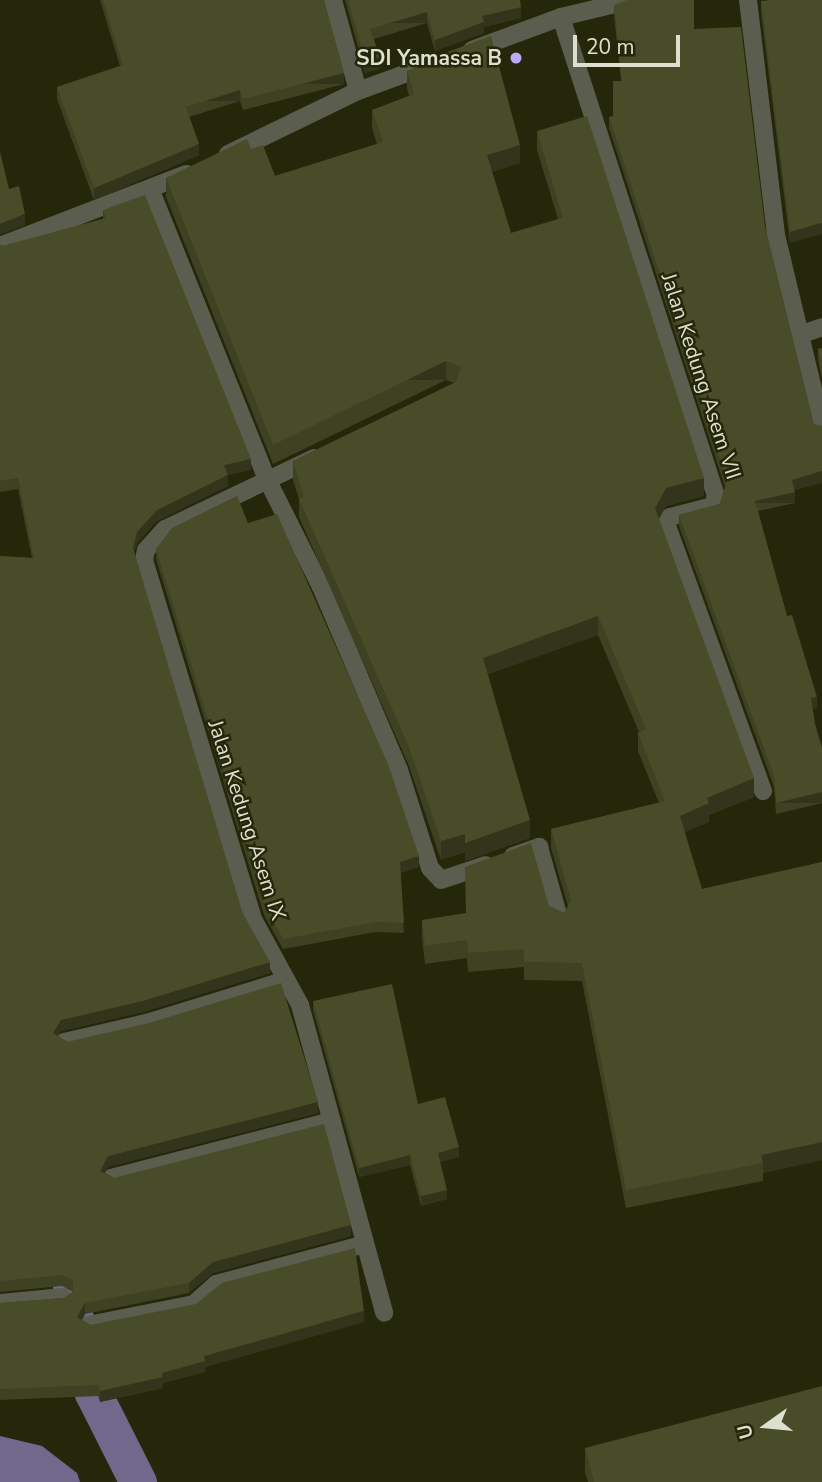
<!DOCTYPE html>
<style>
body{margin:0}
#map{position:relative;width:822px;height:1482px;overflow:hidden;background:#242709;font-family:"Nunito Sans",sans-serif}
div>[style]{position:absolute}
.water>*{inset:0;background:#71688b}
.canal>*{height:37px;margin:-18.5px;padding:0 18.5px;transform-origin:18.5px;border-radius:18.5px;background:#71688b}
.minor>*{height:18px;margin:-9px;padding:0 9px;transform-origin:9px;border-radius:9px;background:#5b5d4f}
.wall>*{inset:0;background:#3e4122}
.shaded-wall>*{inset:0;background:#32351c;transform-origin:0 0}
.building>*{inset:0;background:#484c28}
.dots>*{width:19px;height:19px;translate:-50% -50%;box-sizing:border-box;border:4px solid #242709;border-radius:50%}
span{translate:-50% -50%;white-space:nowrap;text-align:center;line-height:1.15;-webkit-text-stroke:5px #242709;paint-order:stroke}
.poi-label{font-size:21px;color:#dee0cf;font-weight:700}
.right{translate:-100% -50%;text-align:right}
.street-label{font-size:21px;color:#dee0cf}
.north{position:absolute;left:731px;top:1391px;width:70px;height:70px;-webkit-text-stroke:5px #242709;paint-order:stroke;rotate:255deg;font-size:19px;font-weight:700;line-height:28px;text-align:center;color:#dee0cf}
.north::after{content:'';display:block;margin:auto;width:24px;height:32px;background:#dee0cf;clip-path:polygon(50% 0,100% 100%,50% 72%,0 100%)}
.scale{position:absolute;left:573px;top:35px;width:107px;height:32px;box-sizing:border-box;border:4px solid #dee0cf;border-top:0;padding-left:9px;font-size:21px;line-height:24px;white-space:nowrap;color:#dee0cf;-webkit-text-stroke:5px #242709;paint-order:stroke}
</style>
<div id="map">
<div class="water">
<i style="clip-path:polygon(0 1436px,42px 1446px,77px 1473px,80px 1482px,0 1482px)"></i>
</div>
<div class="canal">
<i style="left:66px;top:1241px;width:73px;rotate:83.7deg"></i>
<i style="left:74px;top:1314px;width:81px;rotate:76.5deg"></i>
<i style="left:93px;top:1393px;width:100px;rotate:63.2deg"></i>
</div>
<div class="minor">
<i style="left:333px;top:0;width:94px;rotate:74.6deg"></i>
<i style="left:748px;top:0;width:237px;rotate:83.2deg"></i>
<i style="left:776px;top:235px;width:197px;rotate:76.5deg"></i>
<i style="left:561px;top:17px;width:503px;rotate:72.07deg"></i>
<i style="left:716px;top:496px;width:10px;rotate:107deg"></i>
<i style="left:713px;top:506px;width:44px;rotate:165.7deg"></i>
<i style="left:670px;top:517px;width:7px;rotate:124deg"></i>
<i style="left:666px;top:523px;width:285px;rotate:70.1deg"></i>
<i style="left:472px;top:50px;width:95px;rotate:-20.3deg"></i>
<i style="left:561px;top:17px;width:73px;rotate:-13.5deg"></i>
<i style="left:228px;top:154px;width:144px;rotate:-25.9deg"></i>
<i style="left:358px;top:91px;width:76px;rotate:-20.1deg"></i>
<i style="left:151px;top:191px;width:310px;rotate:68.1deg"></i>
<i style="left:267px;top:479px;width:121px;rotate:63.4deg"></i>
<i style="left:321px;top:587px;width:199px;rotate:66.9deg"></i>
<i style="left:399px;top:770px;width:103px;rotate:72.4deg"></i>
<i style="left:430px;top:868px;width:16px;rotate:47deg"></i>
<i style="left:441px;top:880px;width:47px;rotate:-18.4deg"></i>
<i style="left:0;top:246px;width:200px;rotate:-21.1deg"></i>
<i style="left:802px;top:334px;width:21px;rotate:-19deg"></i>
<i style="left:314px;top:458px;width:165px;rotate:154.5deg"></i>
<i style="left:165px;top:529px;width:28px;rotate:132deg"></i>
<i style="left:146px;top:550px;width:10px;rotate:101deg"></i>
<i style="left:144px;top:560px;width:375px;rotate:73.1deg"></i>
<i style="left:253px;top:919px;width:98px;rotate:61.3deg"></i>
<i style="left:300px;top:1005px;width:319px;rotate:74.7deg"></i>
<i style="left:513px;top:856px;width:28px;rotate:-19deg"></i>
<i style="left:539px;top:847px;width:77px;rotate:74.2deg"></i>
<i style="left:64px;top:1042px;width:84px;rotate:-13deg"></i>
<i style="left:146px;top:1023px;width:143px;rotate:-17deg"></i>
<i style="left:111px;top:1178px;width:228px;rotate:-14.5deg"></i>
<i style="left:0;top:1303px;width:63px;rotate:-5.4deg"></i>
<i style="left:88px;top:1325px;width:108px;rotate:-11.2deg"></i>
<i style="left:194px;top:1304px;width:30px;rotate:-42deg"></i>
<i style="left:216px;top:1284px;width:154px;rotate:-15deg"></i>
</div>
<div class="wall">
<i style="clip-path:polygon(100px 0,324px 0,344px 84px,243px 110px,240px 101px,189px 117px,199px 155px,94px 200px,57px 99px,57px 87px,120px 66px)"></i>
<i style="clip-path:polygon(345px 0,520px 0,521px 18px,484px 27px,484px 33px,435px 51px,427px 23px,374px 39px,380px 68px,365px 73px)"></i>
<i style="clip-path:polygon(822px 0,790px 243px,761px 12px,761px 1px)"></i>
<i style="clip-path:polygon(614px 5px,694px 29px,794px 490px,795px 503px,758px 511px,787px 616px,817px 708px,813px 709px,815px 724px,822px 748px,822px 803px,776px 814px,774px 787px,679px 526px,679px 515px,720px 504px,725px 487px,609px 128px,609px 117px,613px 116px,621px 81px,614px 16px)"></i>
<i style="clip-path:polygon(442px 54px,520px 163px,492px 172px,511px 233px,558px 219px,537px 150px,537px 131px,704px 496px,666px 506px,659px 519px,754px 797px,709px 815px,709px 822px,684px 832px,702px 889px,822px 862px,822px 1160px,763px 1173px,763px 1181px,626px 1208px,582px 981px,524px 980px,524px 967px,468px 972px,467px 958px,425px 964px,422px 938px,422px 920px,549px 906px,564px 913px,568px 906px,551px 848px,551px 829px,659px 803px,638px 751px,638px 733px,639px 732px,598px 635px,488px 674px,530px 838px,465px 861px,465px 852px,441px 860px,409px 766px,299px 517px,299px 499px,293px 480px,293px 461px,454px 383px,446px 380px,273px 464px,166px 197px,166px 178px,251px 149px,275px 176px,377px 144px,372px 128px,372px 110px,409px 96px,407px 89px,407px 71px,442px 60px)"></i>
<i style="clip-path:polygon(103px 210px,251px 470px,228px 475px,228px 486px,157px 521px,137px 543px,134px 553px,242px 912px,270px 973px,143px 1012px,61px 1031px,58px 1036px,67px 1042px,318px 1113px,108px 1167px,105px 1173px,114px 1178px,351px 1236px,213px 1273px,189px 1293px,85px 1314px,82px 1320px,90px 1325px,364px 1322px,205px 1367px,205px 1372px,163px 1383px,163px 1388px,100px 1402px,98px 1396px,0 1400px,0 1303px,64px 1298px,73px 1292px,62px 1286px,0 1292px,0 556px,32px 558px,18px 489px,0 492px,0 245px,3px 246px,103px 219px)"></i>
<i style="clip-path:polygon(822px 348px,822px 380px,818px 360px,818px 349px)"></i>
<i style="clip-path:polygon(248px 523px,419px 867px,400px 873px,404px 933px,376px 932px,283px 949px,264px 915px,156px 559px,156px 549px)"></i>
<i style="clip-path:polygon(313px 1001px,418px 1104px,459px 1157px,440px 1162px,447px 1199px,421px 1206px,410px 1165px,359px 1177px,313px 1010px)"></i>
<i style="clip-path:polygon(585px 1448px,822px 1482px,588px 1482px,585px 1472px)"></i>
</div>
<div class="shaded-wall">
<i style="clip-path:polygon(521px 7px,521px 18px,484px 27px,484px 33px,435px 51px,435px 40px,482px 16px)"></i>
<i style="left:427px;top:12px;width:11px;height:59px;rotate:90deg"></i>
<i style="clip-path:polygon(380px 57px,380px 68px,365px 73px,365px 61px)"></i>
<i style="left:344px;top:73px;width:11px;height:104px;rotate:90deg"></i>
<i style="left:240px;top:90px;width:11px;height:57px;rotate:90deg"></i>
<i style="clip-path:polygon(199px 144px,199px 155px,94px 200px,94px 188px)"></i>
<i style="clip-path:polygon(520px 145px,520px 163px,487px 173px,487px 155px)"></i>
<i style="clip-path:polygon(25px 214px,25px 225px,0 235px,0 224px)"></i>
<i style="clip-path:polygon(822px 223px,822px 234px,790px 243px,790px 232px)"></i>
<i style="left:446px;top:361px;width:19px;height:192px;rotate:90deg"></i>
<i style="clip-path:polygon(251px 459px,251px 470px,228px 475px,228px 486px,157px 521px,137px 543px,133px 558px,133px 548px,137px 532px,157px 510px,224px 465px)"></i>
<i style="clip-path:polygon(822px 471px,822px 483px,792px 491px,792px 480px)"></i>
<i style="clip-path:polygon(704px 478px,704px 496px,666px 506px,655px 526px,655px 508px,666px 488px)"></i>
<i style="left:795px;top:492px;width:11px;height:41px;rotate:90deg"></i>
<i style="clip-path:polygon(598px 616px,598px 635px,483px 676px,483px 658px)"></i>
<i style="clip-path:polygon(817px 697px,817px 708px,811px 710px,811px 698px)"></i>
<i style="clip-path:polygon(754px 778px,754px 797px,709px 815px,709px 822px,680px 834px,680px 816px,707px 798px)"></i>
<i style="left:822px;top:792px;width:11px;height:47px;rotate:90deg"></i>
<i style="clip-path:polygon(530px 820px,530px 838px,465px 861px,465px 843px)"></i>
<i style="clip-path:polygon(465px 834px,465px 852px,441px 860px,441px 841px)"></i>
<i style="clip-path:polygon(419px 856px,419px 867px,400px 873px,400px 862px)"></i>
<i style="clip-path:polygon(270px 962px,270px 973px,143px 1012px,61px 1031px,53px 1044px,53px 1033px,61px 1020px)"></i>
<i style="clip-path:polygon(318px 1102px,318px 1113px,108px 1167px,100px 1181px,100px 1171px,108px 1156px)"></i>
<i style="clip-path:polygon(822px 1142px,822px 1160px,763px 1173px,763px 1163px,761px 1155px)"></i>
<i style="clip-path:polygon(459px 1147px,459px 1157px,438px 1162px,438px 1153px)"></i>
<i style="clip-path:polygon(410px 1155px,410px 1165px,359px 1177px,359px 1168px)"></i>
<i style="clip-path:polygon(447px 1190px,447px 1199px,421px 1206px,421px 1196px)"></i>
<i style="clip-path:polygon(351px 1225px,351px 1236px,213px 1273px,189px 1293px,189px 1283px,213px 1262px)"></i>
<i style="clip-path:polygon(85px 1303px,85px 1314px,77px 1328px,77px 1317px)"></i>
<i style="clip-path:polygon(364px 1311px,364px 1322px,205px 1367px,205px 1372px,163px 1383px,163px 1388px,100px 1402px,100px 1391px,162px 1373px,204px 1356px)"></i>
</div>
<div class="building">
<i style="clip-path:polygon(103px 0,324px 0,344px 73px,243px 99px,240px 90px,186px 107px,199px 144px,94px 188px,57px 87px,123px 65px)"></i>
<i style="clip-path:polygon(348px 0,520px 0,521px 7px,482px 16px,484px 22px,435px 40px,427px 12px,370px 29px,380px 57px,365px 61px)"></i>
<i style="clip-path:polygon(627px 0,694px 0,694px 29px,741px 27px,765px 226px,814px 424px,822px 426px,822px 471px,792px 480px,795px 492px,755px 501px,787px 616px,792px 615px,817px 697px,811px 698px,815px 724px,822px 748px,822px 792px,776px 803px,774px 776px,679px 515px,720px 504px,727px 481px,609px 117px,613px 116px,613px 81px,622px 81px,614px 5px)"></i>
<i style="clip-path:polygon(770px 0,822px 0,822px 223px,790px 232px,761px 1px)"></i>
<i style="clip-path:polygon(491px 36px,520px 145px,487px 155px,511px 233px,563px 218px,537px 131px,587px 116px,704px 478px,666px 488px,655px 508px,754px 778px,707px 798px,709px 803px,680px 816px,702px 889px,822px 862px,822px 1142px,761px 1155px,763px 1163px,626px 1190px,582px 963px,524px 962px,524px 949px,468px 953px,467px 940px,425px 946px,422px 920px,466px 913px,465px 867px,531px 843px,549px 906px,564px 913px,571px 900px,551px 829px,665px 801px,638px 733px,646px 729px,598px 616px,483px 658px,530px 820px,465px 843px,465px 834px,441px 841px,409px 747px,299px 499px,304px 497px,293px 461px,456px 382px,461px 367px,446px 361px,273px 445px,166px 178px,247px 139px,251px 149px,263px 145px,275px 176px,383px 142px,372px 110px,414px 94px,407px 71px,444px 60px,442px 54px)"></i>
<i style="clip-path:polygon(0 152px,9px 189px,19px 186px,25px 214px,0 224px)"></i>
<i style="clip-path:polygon(145px 195px,251px 459px,224px 465px,228px 475px,157px 510px,137px 532px,133px 548px,242px 912px,270px 962px,143px 1001px,61px 1020px,53px 1033px,67px 1042px,149px 1023px,281px 983px,318px 1102px,108px 1156px,100px 1171px,114px 1178px,324px 1124px,351px 1225px,213px 1262px,189px 1283px,85px 1303px,77px 1317px,90px 1325px,196px 1304px,222px 1283px,355px 1248px,364px 1311px,204px 1356px,205px 1361px,162px 1373px,163px 1377px,100px 1391px,98px 1385px,0 1389px,0 1303px,64px 1298px,73px 1292px,73px 1280px,62px 1275px,0 1281px,0 556px,34px 558px,18px 478px,0 481px,0 245px,3px 246px,106px 218px,103px 210px)"></i>
<i style="clip-path:polygon(822px 348px,822px 369px,818px 349px)"></i>
<i style="clip-path:polygon(237px 496px,248px 523px,277px 514px,388px 764px,419px 856px,400px 862px,404px 923px,376px 922px,283px 939px,264px 904px,156px 549px,172px 528px)"></i>
<i style="clip-path:polygon(392px 984px,418px 1104px,445px 1097px,459px 1147px,438px 1153px,447px 1190px,421px 1196px,410px 1155px,359px 1168px,313px 1001px)"></i>
<i style="clip-path:polygon(822px 1386px,822px 1482px,594px 1482px,585px 1448px)"></i>
</div>
<div class="dots">
<i style="left:516px;top:58px;background:#bda9f5"></i>
</div>
<div class="poi-label">
<span class="right" style="left:502px;top:58px">SDI Yamassa B</span>
</div>
<div class="street-label">
<span style="left:701px;top:376px;rotate:72deg">Jalan Kedung Asem VII</span>
<span style="left:247px;top:820px;rotate:72deg">Jalan Kedung Asem IX</span>
</div>
<div class="north">U</div>
<div class="scale">20 m</div>
</div>
